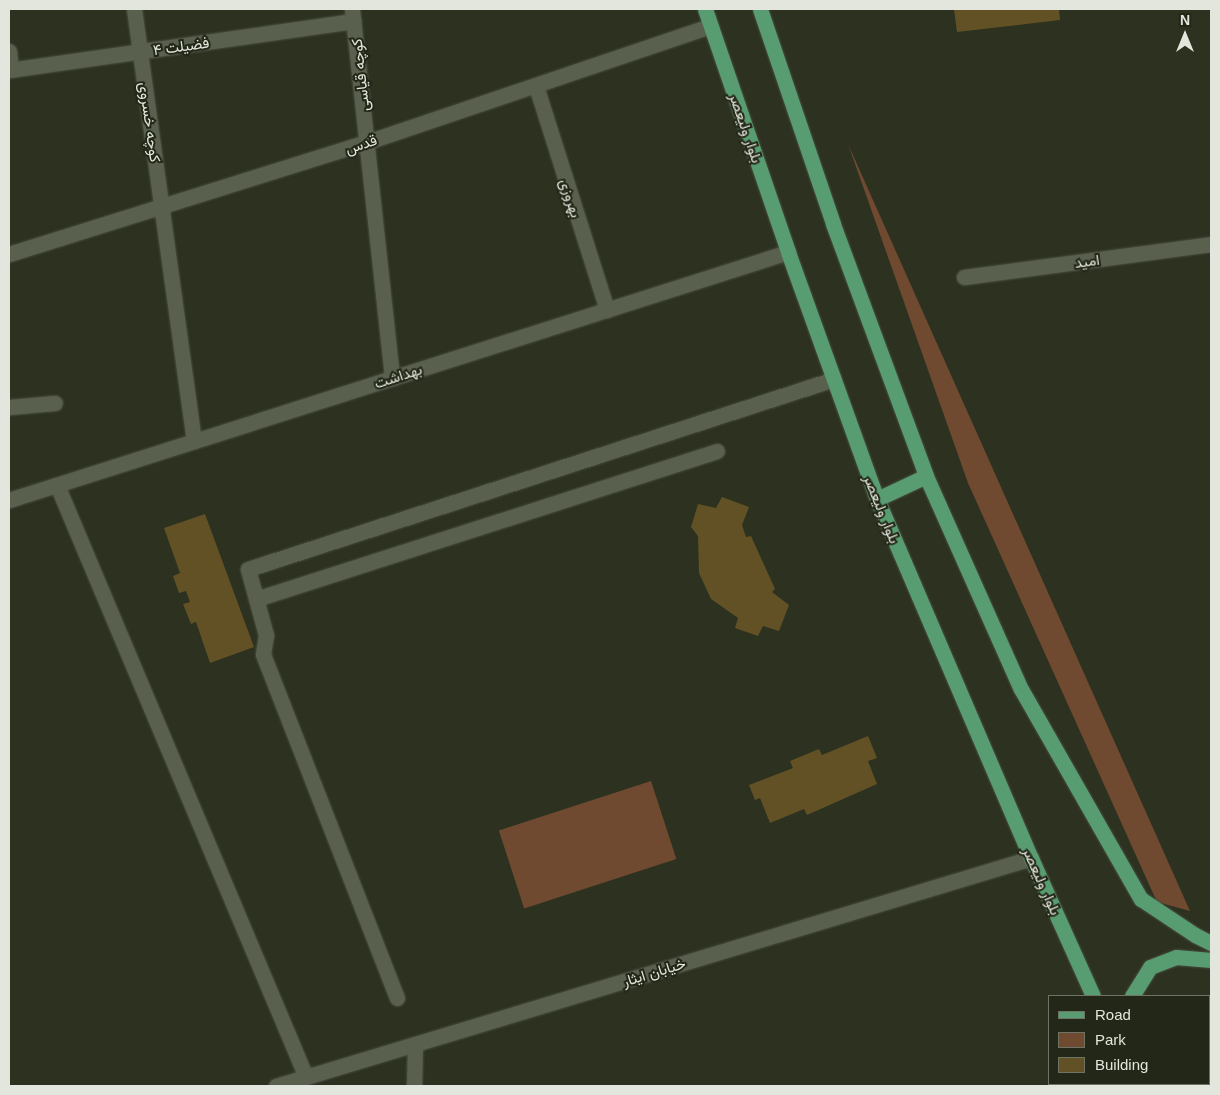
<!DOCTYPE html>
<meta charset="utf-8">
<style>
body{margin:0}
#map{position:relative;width:1220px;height:1095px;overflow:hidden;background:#2c3120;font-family:Helvetica,Vazirmatn,sans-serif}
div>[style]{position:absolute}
.green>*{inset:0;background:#704a30;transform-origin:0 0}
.building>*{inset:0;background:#625125}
.roads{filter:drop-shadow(0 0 1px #4a4e40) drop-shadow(0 0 1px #4a4e40)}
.minor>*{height:15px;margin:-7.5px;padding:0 7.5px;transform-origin:7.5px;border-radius:7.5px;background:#5a604e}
.major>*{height:15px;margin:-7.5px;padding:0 7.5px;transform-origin:7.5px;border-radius:7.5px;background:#589d71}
span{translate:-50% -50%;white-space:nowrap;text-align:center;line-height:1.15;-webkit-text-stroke:4px #222717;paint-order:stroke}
.street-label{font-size:15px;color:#e3e6dc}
.frame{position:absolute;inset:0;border:10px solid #e3e6dc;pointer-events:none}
.legend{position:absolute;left:1048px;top:995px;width:162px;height:90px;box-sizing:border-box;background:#222717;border:1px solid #6f7366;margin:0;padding:6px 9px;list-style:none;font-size:15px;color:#e3e6dc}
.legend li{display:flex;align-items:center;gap:10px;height:25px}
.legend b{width:25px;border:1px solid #6f7366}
.north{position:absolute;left:1160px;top:10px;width:50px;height:50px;-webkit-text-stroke:4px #222717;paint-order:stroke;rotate:0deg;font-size:14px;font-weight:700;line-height:20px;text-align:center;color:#e3e6dc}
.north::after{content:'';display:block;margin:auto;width:18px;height:22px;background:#e3e6dc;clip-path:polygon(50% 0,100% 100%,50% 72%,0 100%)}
</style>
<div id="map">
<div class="green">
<i style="clip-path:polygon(848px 144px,1190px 911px,1157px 902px,968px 483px)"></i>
<i style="left:651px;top:781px;width:82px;height:160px;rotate:72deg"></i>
</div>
<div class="building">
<i style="clip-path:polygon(954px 9px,1059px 9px,1060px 20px,957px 32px)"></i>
<i style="clip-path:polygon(722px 497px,749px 507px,742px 525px,746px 537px,751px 536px,775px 589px,772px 592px,789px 605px,779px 631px,763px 626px,758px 636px,735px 628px,738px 618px,711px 599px,699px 573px,698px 536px,691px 527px,698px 504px,716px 508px)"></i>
<i style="clip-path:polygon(205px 514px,254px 647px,210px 663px,196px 622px,191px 624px,183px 604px,190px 602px,186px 591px,179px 593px,173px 576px,180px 573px,164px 528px)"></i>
<i style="clip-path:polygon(868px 736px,877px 758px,868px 761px,877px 784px,807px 815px,804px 809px,770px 823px,760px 798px,755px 800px,749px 785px,793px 768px,790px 761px,819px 749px,822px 755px)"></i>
</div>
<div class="roads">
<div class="minor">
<i style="left:134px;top:9px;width:436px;rotate:82.1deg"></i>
<i style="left:352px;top:9px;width:371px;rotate:83.8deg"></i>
<i style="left:9px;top:51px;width:19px;rotate:84deg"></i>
<i style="left:9px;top:70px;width:348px;rotate:-8.1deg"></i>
<i style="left:536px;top:86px;width:235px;rotate:72.4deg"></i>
<i style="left:9px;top:254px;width:375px;rotate:-17.4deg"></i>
<i style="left:367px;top:142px;width:362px;rotate:-18.7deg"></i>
<i style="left:964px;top:277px;width:249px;rotate:-7.6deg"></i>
<i style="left:9px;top:407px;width:46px;rotate:-5deg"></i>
<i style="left:57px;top:485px;width:642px;rotate:67.19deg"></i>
<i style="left:9px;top:500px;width:818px;rotate:-17.66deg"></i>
<i style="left:256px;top:599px;width:484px;rotate:-17.8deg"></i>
<i style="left:397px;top:998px;width:369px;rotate:-111.3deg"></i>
<i style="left:263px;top:654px;width:19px;rotate:-81deg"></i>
<i style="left:266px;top:635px;width:68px;rotate:-105.3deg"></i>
<i style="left:248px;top:569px;width:616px;rotate:-17.96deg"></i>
<i style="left:276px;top:1086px;width:789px;rotate:-16.8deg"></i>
<i style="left:414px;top:1086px;width:42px;rotate:-88.6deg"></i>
</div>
<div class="major">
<i style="left:705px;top:9px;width:257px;rotate:71.1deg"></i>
<i style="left:788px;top:252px;width:263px;rotate:70.2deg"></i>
<i style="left:877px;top:499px;width:391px;rotate:66.8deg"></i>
<i style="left:1031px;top:858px;width:151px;rotate:65.8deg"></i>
<i style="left:760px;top:9px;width:227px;rotate:71.2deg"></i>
<i style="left:833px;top:224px;width:269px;rotate:69.7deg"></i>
<i style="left:926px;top:476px;width:233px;rotate:66deg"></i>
<i style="left:1021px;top:689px;width:242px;rotate:60.3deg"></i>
<i style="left:1141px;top:899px;width:65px;rotate:33.7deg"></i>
<i style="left:1195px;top:935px;width:18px;rotate:27deg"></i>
<i style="left:877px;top:499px;width:54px;rotate:-25.1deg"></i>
<i style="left:1132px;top:996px;width:34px;rotate:-58deg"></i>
<i style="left:1150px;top:967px;width:28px;rotate:-21deg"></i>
<i style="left:1176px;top:957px;width:35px;rotate:5deg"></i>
<i style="left:1134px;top:1084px;width:2px;rotate:63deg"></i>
</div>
</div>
<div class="street-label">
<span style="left:181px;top:46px;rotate:-8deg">فضیلت ۴</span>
<span style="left:360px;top:75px;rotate:-96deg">کوچه قیاسی</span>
<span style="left:150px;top:122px;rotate:82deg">کوچه خسروی</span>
<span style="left:746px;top:128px;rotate:71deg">بلوار ولیعصر</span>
<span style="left:361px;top:144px;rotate:-18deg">قدس</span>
<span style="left:571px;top:198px;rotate:73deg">بهروزی</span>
<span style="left:1087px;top:261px;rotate:-8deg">امید</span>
<span style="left:398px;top:376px;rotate:-18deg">بهداشت</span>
<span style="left:882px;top:509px;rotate:68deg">بلوار ولیعصر</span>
<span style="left:1042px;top:881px;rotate:66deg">بلوار ولیعصر</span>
<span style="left:654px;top:972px;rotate:-17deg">خیابان ایثار</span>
</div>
<div class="frame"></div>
<ul class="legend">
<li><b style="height:6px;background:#589d71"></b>Road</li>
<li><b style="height:14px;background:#704a30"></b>Park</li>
<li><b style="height:14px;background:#625125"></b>Building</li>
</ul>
<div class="north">N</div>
</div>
